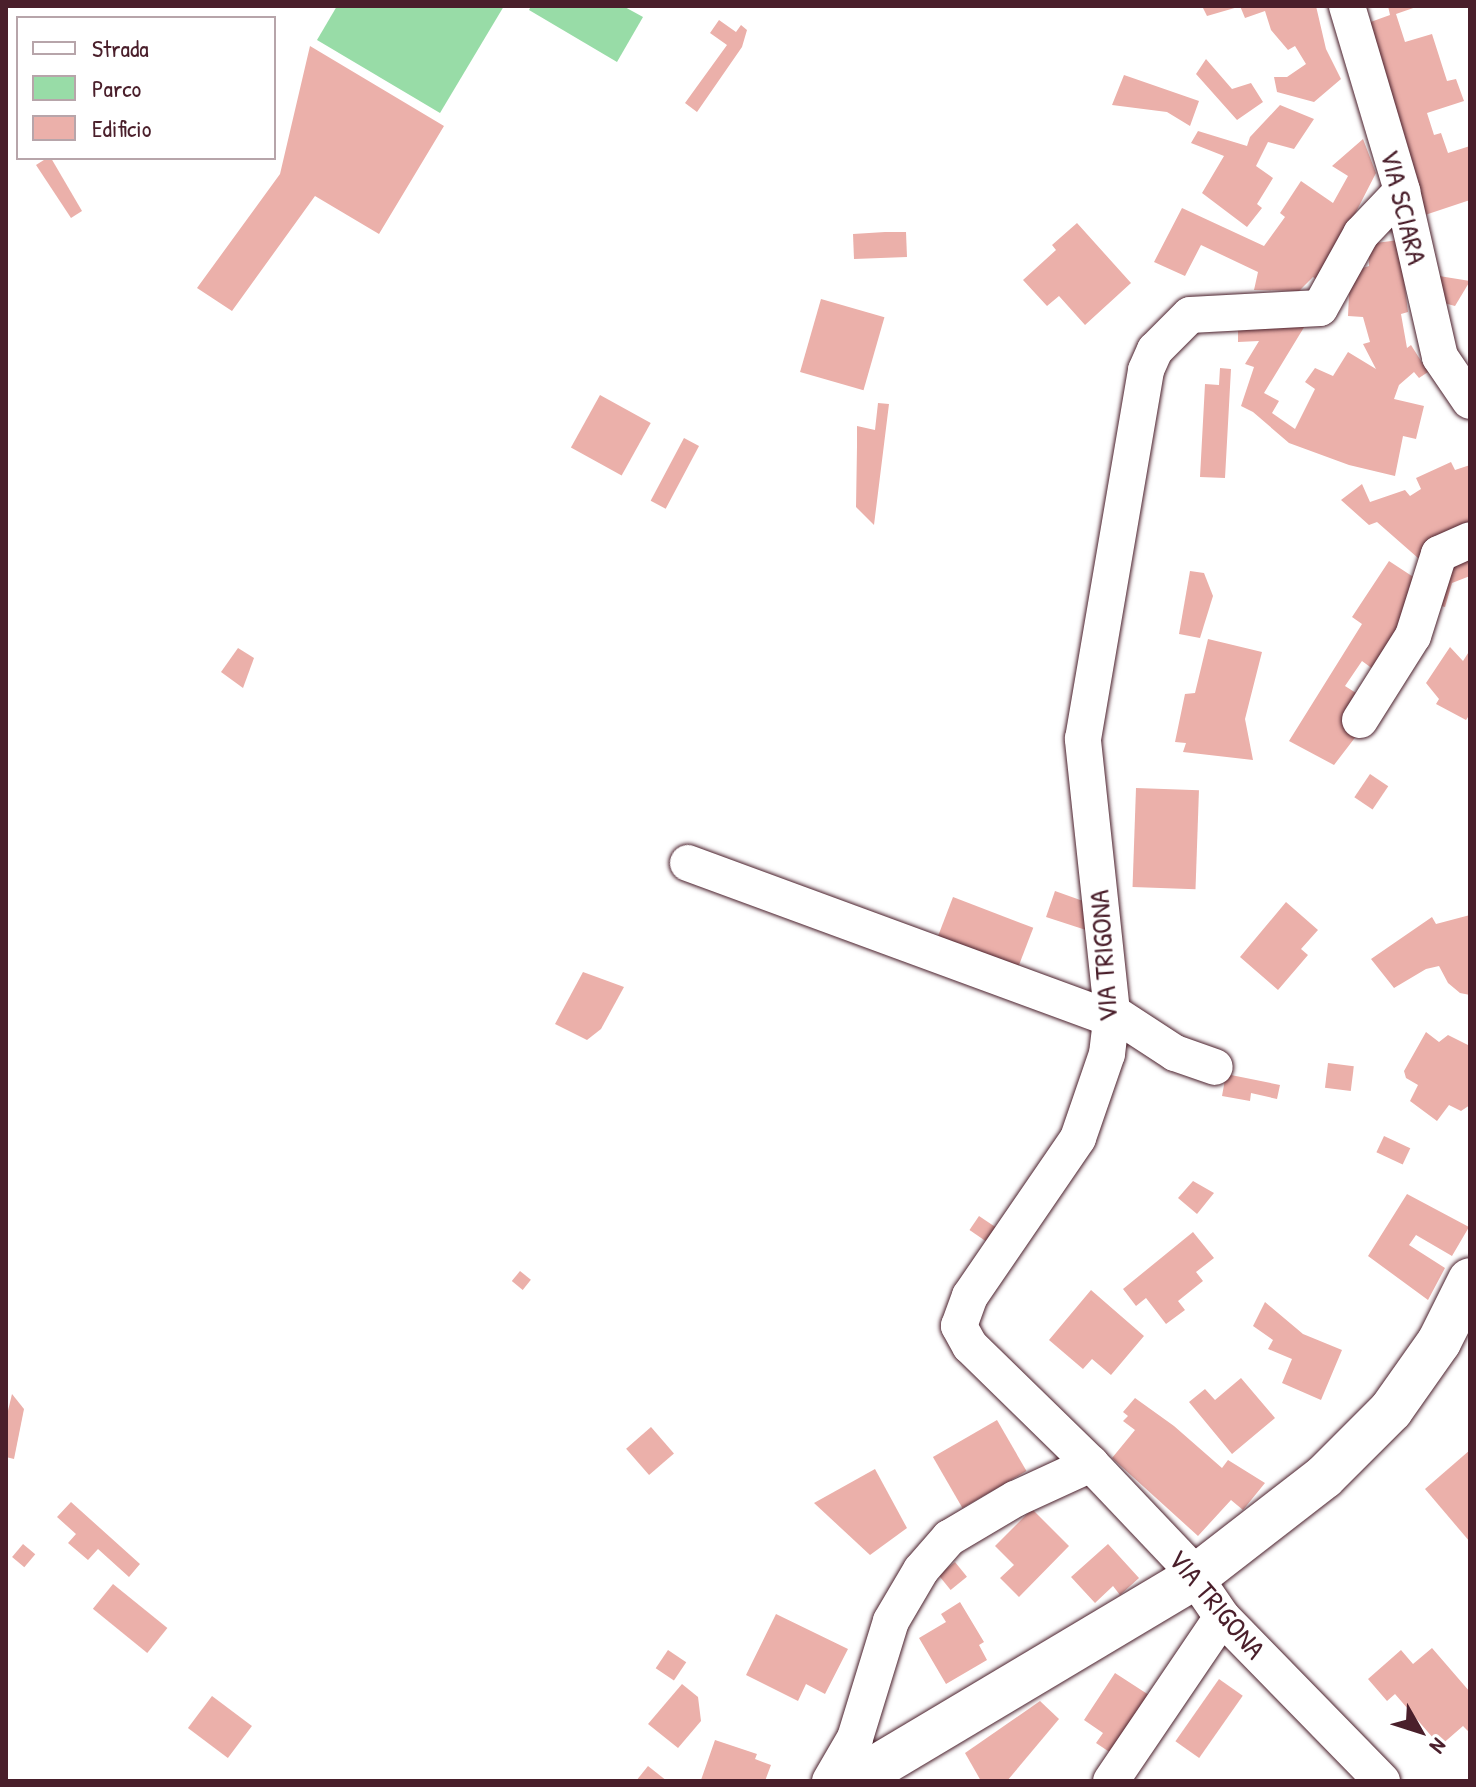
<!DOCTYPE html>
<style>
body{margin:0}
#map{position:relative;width:1476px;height:1787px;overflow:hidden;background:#fff;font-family:"Patrick Hand",sans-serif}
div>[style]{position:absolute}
.green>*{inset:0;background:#98dca7}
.building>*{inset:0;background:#ebb0aa;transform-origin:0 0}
.roads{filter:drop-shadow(0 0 2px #4a1f2b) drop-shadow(0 0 2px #4a1f2b)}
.street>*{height:36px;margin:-18px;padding:0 18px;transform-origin:18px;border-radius:18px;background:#fff}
.secondary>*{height:44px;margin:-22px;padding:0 22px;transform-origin:22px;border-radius:22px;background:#fff}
span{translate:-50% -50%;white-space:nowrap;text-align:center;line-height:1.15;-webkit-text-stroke:7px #fff;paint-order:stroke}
.street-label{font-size:28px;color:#4a1f2b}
.frame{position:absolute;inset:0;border:8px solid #4a1f2b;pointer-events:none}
.legend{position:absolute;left:16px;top:16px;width:260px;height:144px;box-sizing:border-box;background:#fff;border:2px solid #b7a5aa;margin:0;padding:10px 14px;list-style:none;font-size:24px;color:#4a1f2b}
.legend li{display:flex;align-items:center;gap:16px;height:40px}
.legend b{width:40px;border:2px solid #b7a5aa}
.north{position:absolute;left:1380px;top:1691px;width:80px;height:80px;-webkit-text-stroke:6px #fff;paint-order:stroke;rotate:129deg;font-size:22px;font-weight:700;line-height:32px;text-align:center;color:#4a1f2b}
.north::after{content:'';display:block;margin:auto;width:28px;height:36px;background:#4a1f2b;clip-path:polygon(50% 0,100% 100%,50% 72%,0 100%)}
</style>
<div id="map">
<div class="green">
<i style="clip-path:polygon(337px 6px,504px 6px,440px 113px,317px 40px)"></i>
<i style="clip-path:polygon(531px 6px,623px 6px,643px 17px,617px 62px,529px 10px)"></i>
</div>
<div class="building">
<i style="clip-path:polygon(1202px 6px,1238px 6px,1238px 7px,1207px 16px)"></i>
<i style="clip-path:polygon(1240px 6px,1316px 6px,1326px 49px,1341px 79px,1314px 102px,1277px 92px,1274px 77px,1287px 77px,1306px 64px,1295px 46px,1288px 50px,1271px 30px,1265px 11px,1245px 18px)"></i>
<i style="clip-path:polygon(1388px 6px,1419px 6px,1396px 14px,1405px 42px,1432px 34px,1447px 81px,1456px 79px,1464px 101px,1427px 113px,1434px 135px,1441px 133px,1448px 153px,1470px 146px,1470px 200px,1425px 215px,1365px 24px,1390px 15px)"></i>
<i style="clip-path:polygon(719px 20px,736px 32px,741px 25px,747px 30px,742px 47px,697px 112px,685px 103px,727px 45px,710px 33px)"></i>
<i style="clip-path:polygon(310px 46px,444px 126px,379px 234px,315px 196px,232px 311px,197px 288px,280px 174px)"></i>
<i style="clip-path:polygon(1206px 59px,1232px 89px,1251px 83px,1263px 102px,1237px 120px,1196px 74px)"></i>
<i style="clip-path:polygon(1124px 75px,1199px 101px,1190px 126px,1167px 112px,1112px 105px)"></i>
<i style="clip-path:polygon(1280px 105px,1314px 119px,1294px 149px,1268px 142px,1256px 166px,1273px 178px,1257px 204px,1262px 208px,1247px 227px,1202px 193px,1224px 156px,1191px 143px,1198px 131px,1247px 146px,1250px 137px)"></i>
<i style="clip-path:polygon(1363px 139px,1376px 173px,1320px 282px,1313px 277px,1299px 291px,1254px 290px,1258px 272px,1201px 245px,1185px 276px,1154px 262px,1182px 208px,1264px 246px,1285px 217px,1280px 213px,1301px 181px,1333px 203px,1348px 176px,1332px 166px)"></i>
<i style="clip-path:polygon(47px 158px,51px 158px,82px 211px,71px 218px,36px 165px)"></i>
<i style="clip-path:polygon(1077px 223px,1131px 283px,1085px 325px,1059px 296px,1047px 306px,1023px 280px,1056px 250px,1052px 245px)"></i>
<i style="clip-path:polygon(885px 232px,906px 232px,907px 257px,854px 259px,853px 234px)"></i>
<i style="clip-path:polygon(1399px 240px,1408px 312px,1401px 314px,1407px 348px,1411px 345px,1428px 372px,1419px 378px,1414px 372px,1399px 385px,1394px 399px,1424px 406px,1416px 439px,1403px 436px,1395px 476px,1349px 465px,1289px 443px,1253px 412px,1241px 406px,1254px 367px,1245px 364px,1259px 341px,1238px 342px,1238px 323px,1306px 324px,1264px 393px,1279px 401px,1272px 413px,1295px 429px,1315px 389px,1305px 382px,1315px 368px,1333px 376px,1348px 352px,1376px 369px,1363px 344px,1370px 342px,1363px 317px,1348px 316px,1350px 272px,1369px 266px,1368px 244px)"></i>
<i style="clip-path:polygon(1433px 275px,1470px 281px,1455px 306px,1440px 302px)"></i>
<i style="left:821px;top:299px;width:66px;height:76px;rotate:16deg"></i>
<i style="clip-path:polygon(1220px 368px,1231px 369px,1225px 478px,1200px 477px,1205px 384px,1219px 385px)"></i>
<i style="left:600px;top:395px;width:58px;height:60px;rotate:29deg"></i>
<i style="clip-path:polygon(878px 403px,889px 404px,874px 525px,856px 507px,857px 446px,857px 426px,875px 430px)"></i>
<i style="left:684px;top:438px;width:17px;height:71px;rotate:28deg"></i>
<i style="clip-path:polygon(1451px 462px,1455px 470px,1470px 465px,1470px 524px,1418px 558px,1377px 522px,1369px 525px,1341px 500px,1362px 484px,1370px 502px,1405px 490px,1410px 496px,1421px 489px,1416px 478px)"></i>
<i style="clip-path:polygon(1470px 553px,1470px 576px,1452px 583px,1445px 607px,1430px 603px,1444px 567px)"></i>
<i style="clip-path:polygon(1389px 561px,1421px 582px,1377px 672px,1362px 661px,1345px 686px,1367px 700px,1357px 735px,1334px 765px,1289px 741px,1362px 624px,1352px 617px)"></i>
<i style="clip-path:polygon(1190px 571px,1204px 573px,1213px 596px,1200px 638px,1179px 634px)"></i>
<i style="clip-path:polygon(1208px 639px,1262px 652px,1245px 719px,1253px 760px,1183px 752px,1186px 743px,1175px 742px,1185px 694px,1195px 693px)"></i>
<i style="clip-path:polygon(1450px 647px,1463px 661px,1470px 650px,1470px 714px,1466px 720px,1436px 704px,1439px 699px,1426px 683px)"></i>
<i style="clip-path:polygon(238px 648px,254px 658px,243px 688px,221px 672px)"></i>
<i style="left:1370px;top:774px;width:22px;height:28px;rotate:34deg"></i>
<i style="left:1136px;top:788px;width:63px;height:99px;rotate:2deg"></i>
<i style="clip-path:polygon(1055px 891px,1083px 901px,1089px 931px,1046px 917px)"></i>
<i style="left:953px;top:897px;width:86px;height:43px;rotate:21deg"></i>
<i style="clip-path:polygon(1286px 902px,1318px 930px,1301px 949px,1308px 955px,1278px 990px,1240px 957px)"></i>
<i style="clip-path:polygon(1470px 915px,1470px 995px,1460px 993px,1448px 983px,1439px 966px,1426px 969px,1394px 988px,1371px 959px,1432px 917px,1436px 924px)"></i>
<i style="clip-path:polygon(583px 972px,624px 987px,601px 1029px,587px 1040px,555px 1024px)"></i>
<i style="clip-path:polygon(1426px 1032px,1439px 1042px,1448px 1035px,1470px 1046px,1470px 1105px,1461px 1111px,1449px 1105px,1437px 1121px,1410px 1101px,1418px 1085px,1406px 1078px,1404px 1071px)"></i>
<i style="left:1328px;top:1063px;width:26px;height:25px;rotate:7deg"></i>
<i style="clip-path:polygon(1226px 1074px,1280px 1085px,1277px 1099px,1251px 1093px,1250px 1101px,1222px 1096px)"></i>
<i style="left:1384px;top:1136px;width:29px;height:18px;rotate:25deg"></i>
<i style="clip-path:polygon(1193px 1181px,1214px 1193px,1197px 1214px,1178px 1198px)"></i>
<i style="clip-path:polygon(1407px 1194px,1469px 1227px,1452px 1256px,1416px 1235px,1409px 1245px,1445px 1268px,1428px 1300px,1368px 1256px)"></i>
<i style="left:979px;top:1216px;width:22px;height:17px;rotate:34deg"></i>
<i style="clip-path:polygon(1193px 1232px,1214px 1258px,1196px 1272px,1203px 1281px,1178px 1301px,1185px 1310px,1166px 1324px,1146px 1298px,1136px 1306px,1123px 1289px)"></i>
<i style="left:520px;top:1271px;width:14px;height:13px;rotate:39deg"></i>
<i style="clip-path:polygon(1091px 1290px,1144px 1336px,1111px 1375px,1092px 1359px,1083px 1369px,1049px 1340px)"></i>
<i style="clip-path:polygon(1265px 1302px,1303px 1334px,1342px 1350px,1321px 1400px,1282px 1383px,1292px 1359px,1268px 1349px,1273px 1340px,1253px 1326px)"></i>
<i style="clip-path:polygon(1241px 1378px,1275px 1418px,1232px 1454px,1189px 1402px,1205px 1389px,1215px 1400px)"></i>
<i style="clip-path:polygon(12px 1394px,24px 1409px,14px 1459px,6px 1457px,6px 1419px)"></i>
<i style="clip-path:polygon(1135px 1398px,1174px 1426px,1222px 1468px,1228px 1460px,1265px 1483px,1243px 1510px,1231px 1500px,1198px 1536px,1112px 1458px,1135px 1430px,1123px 1421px,1128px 1416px,1123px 1412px)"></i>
<i style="left:997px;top:1420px;width:59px;height:74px;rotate:60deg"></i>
<i style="left:651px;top:1427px;width:35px;height:33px;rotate:49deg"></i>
<i style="clip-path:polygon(1470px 1450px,1470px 1542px,1425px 1489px)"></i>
<i style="clip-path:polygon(875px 1469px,907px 1528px,870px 1555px,814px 1503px)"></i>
<i style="clip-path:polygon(71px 1502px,140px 1564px,129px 1577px,98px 1549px,88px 1560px,68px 1543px,76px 1534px,57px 1517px)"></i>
<i style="clip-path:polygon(1032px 1509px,1069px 1546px,1019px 1597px,1000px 1578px,1014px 1565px,995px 1546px)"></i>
<i style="left:23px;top:1544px;width:16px;height:17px;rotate:40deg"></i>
<i style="clip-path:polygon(1108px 1544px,1139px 1578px,1120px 1595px,1113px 1586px,1095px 1603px,1071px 1577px)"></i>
<i style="left:955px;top:1562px;width:19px;height:21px;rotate:51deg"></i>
<i style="left:113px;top:1584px;width:70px;height:32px;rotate:39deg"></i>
<i style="clip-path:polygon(960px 1602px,984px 1642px,979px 1645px,987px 1660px,946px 1684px,919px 1638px,946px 1622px,941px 1614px)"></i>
<i style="clip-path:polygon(776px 1614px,848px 1649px,825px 1694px,806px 1684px,798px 1701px,746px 1675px)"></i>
<i style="clip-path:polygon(1432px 1648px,1470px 1692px,1470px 1733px,1463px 1726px,1440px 1746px,1395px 1694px,1387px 1701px,1368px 1679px,1401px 1650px,1413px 1664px)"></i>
<i style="left:668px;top:1650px;width:22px;height:22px;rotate:34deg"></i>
<i style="clip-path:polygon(1115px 1673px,1152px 1697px,1114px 1755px,1096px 1743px,1103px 1733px,1084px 1720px)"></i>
<i style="left:1219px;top:1679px;width:29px;height:76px;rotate:35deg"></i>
<i style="clip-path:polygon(682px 1684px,698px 1697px,701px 1721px,678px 1748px,648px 1724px)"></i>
<i style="left:212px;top:1696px;width:50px;height:40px;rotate:37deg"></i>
<i style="clip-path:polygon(1040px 1701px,1059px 1719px,1007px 1781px,981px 1781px,965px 1753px)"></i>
<i style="clip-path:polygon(715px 1740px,757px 1754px,755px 1759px,771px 1765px,765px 1781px,701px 1780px)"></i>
<i style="clip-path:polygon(648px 1766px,667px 1781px,636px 1781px)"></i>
</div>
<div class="roads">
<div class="street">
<i style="left:1347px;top:6px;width:193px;rotate:73.4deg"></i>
<i style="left:1402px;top:191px;width:170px;rotate:77.1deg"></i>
<i style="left:1440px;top:357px;width:53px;rotate:55.7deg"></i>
<i style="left:1360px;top:720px;width:99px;rotate:-57.8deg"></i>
<i style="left:1413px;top:636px;width:86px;rotate:-72.4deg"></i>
<i style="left:1439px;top:554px;width:34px;rotate:-24deg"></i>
<i style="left:688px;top:863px;width:451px;rotate:20.2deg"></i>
<i style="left:1112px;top:1012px;width:75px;rotate:33.1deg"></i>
<i style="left:1175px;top:1053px;width:42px;rotate:19.3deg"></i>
<i style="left:830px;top:1781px;width:50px;rotate:-59.8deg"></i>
<i style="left:855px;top:1738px;width:122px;rotate:-72.9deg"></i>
<i style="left:891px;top:1621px;width:59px;rotate:-59.5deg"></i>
<i style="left:921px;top:1570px;width:43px;rotate:-48.8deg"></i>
<i style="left:949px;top:1538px;width:77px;rotate:-30.6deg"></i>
<i style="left:1015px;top:1499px;width:84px;rotate:-24.7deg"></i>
<i style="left:1111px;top:1781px;width:198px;rotate:-55.9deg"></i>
<i style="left:1382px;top:1781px;width:229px;rotate:-134.3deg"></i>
<i style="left:1222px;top:1617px;width:65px;rotate:-124.4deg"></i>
<i style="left:1185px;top:1563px;width:137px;rotate:-133.5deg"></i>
<i style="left:1091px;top:1464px;width:169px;rotate:-135.7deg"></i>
<i style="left:970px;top:1346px;width:23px;rotate:-119deg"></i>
<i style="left:959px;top:1326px;width:32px;rotate:-70deg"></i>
<i style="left:970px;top:1296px;width:191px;rotate:-55.6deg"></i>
<i style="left:1078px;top:1138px;width:89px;rotate:-71deg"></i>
<i style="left:1107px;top:1054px;width:42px;rotate:-83.2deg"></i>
<i style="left:1112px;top:1012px;width:275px;rotate:-96.1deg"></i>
<i style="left:1083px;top:739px;width:374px;rotate:-80.3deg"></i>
<i style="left:1146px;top:370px;width:22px;rotate:-66deg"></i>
<i style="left:1155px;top:350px;width:49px;rotate:-45deg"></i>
<i style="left:1190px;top:315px;width:130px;rotate:-3.1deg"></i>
<i style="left:1320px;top:308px;width:85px;rotate:-61deg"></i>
<i style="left:1361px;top:234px;width:59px;rotate:-46.4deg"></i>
</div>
<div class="secondary">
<i style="left:853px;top:1781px;width:398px;rotate:-30.8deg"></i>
<i style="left:1195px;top:1577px;width:163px;rotate:-37.8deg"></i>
<i style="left:1324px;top:1477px;width:95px;rotate:-45deg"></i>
<i style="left:1391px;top:1410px;width:83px;rotate:-54.8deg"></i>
<i style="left:1439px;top:1342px;width:69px;rotate:-63.4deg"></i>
</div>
</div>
<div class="street-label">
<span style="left:1404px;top:207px;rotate:76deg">VIA SCIARA</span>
<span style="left:1103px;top:956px;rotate:-94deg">VIA TRIGONA</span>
<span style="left:1217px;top:1604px;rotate:50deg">VIA TRIGONA</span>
</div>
<div class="frame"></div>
<ul class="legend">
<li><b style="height:10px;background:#fff"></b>Strada</li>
<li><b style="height:22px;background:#98dca7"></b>Parco</li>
<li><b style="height:22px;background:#ebb0aa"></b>Edificio</li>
</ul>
<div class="north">N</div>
</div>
